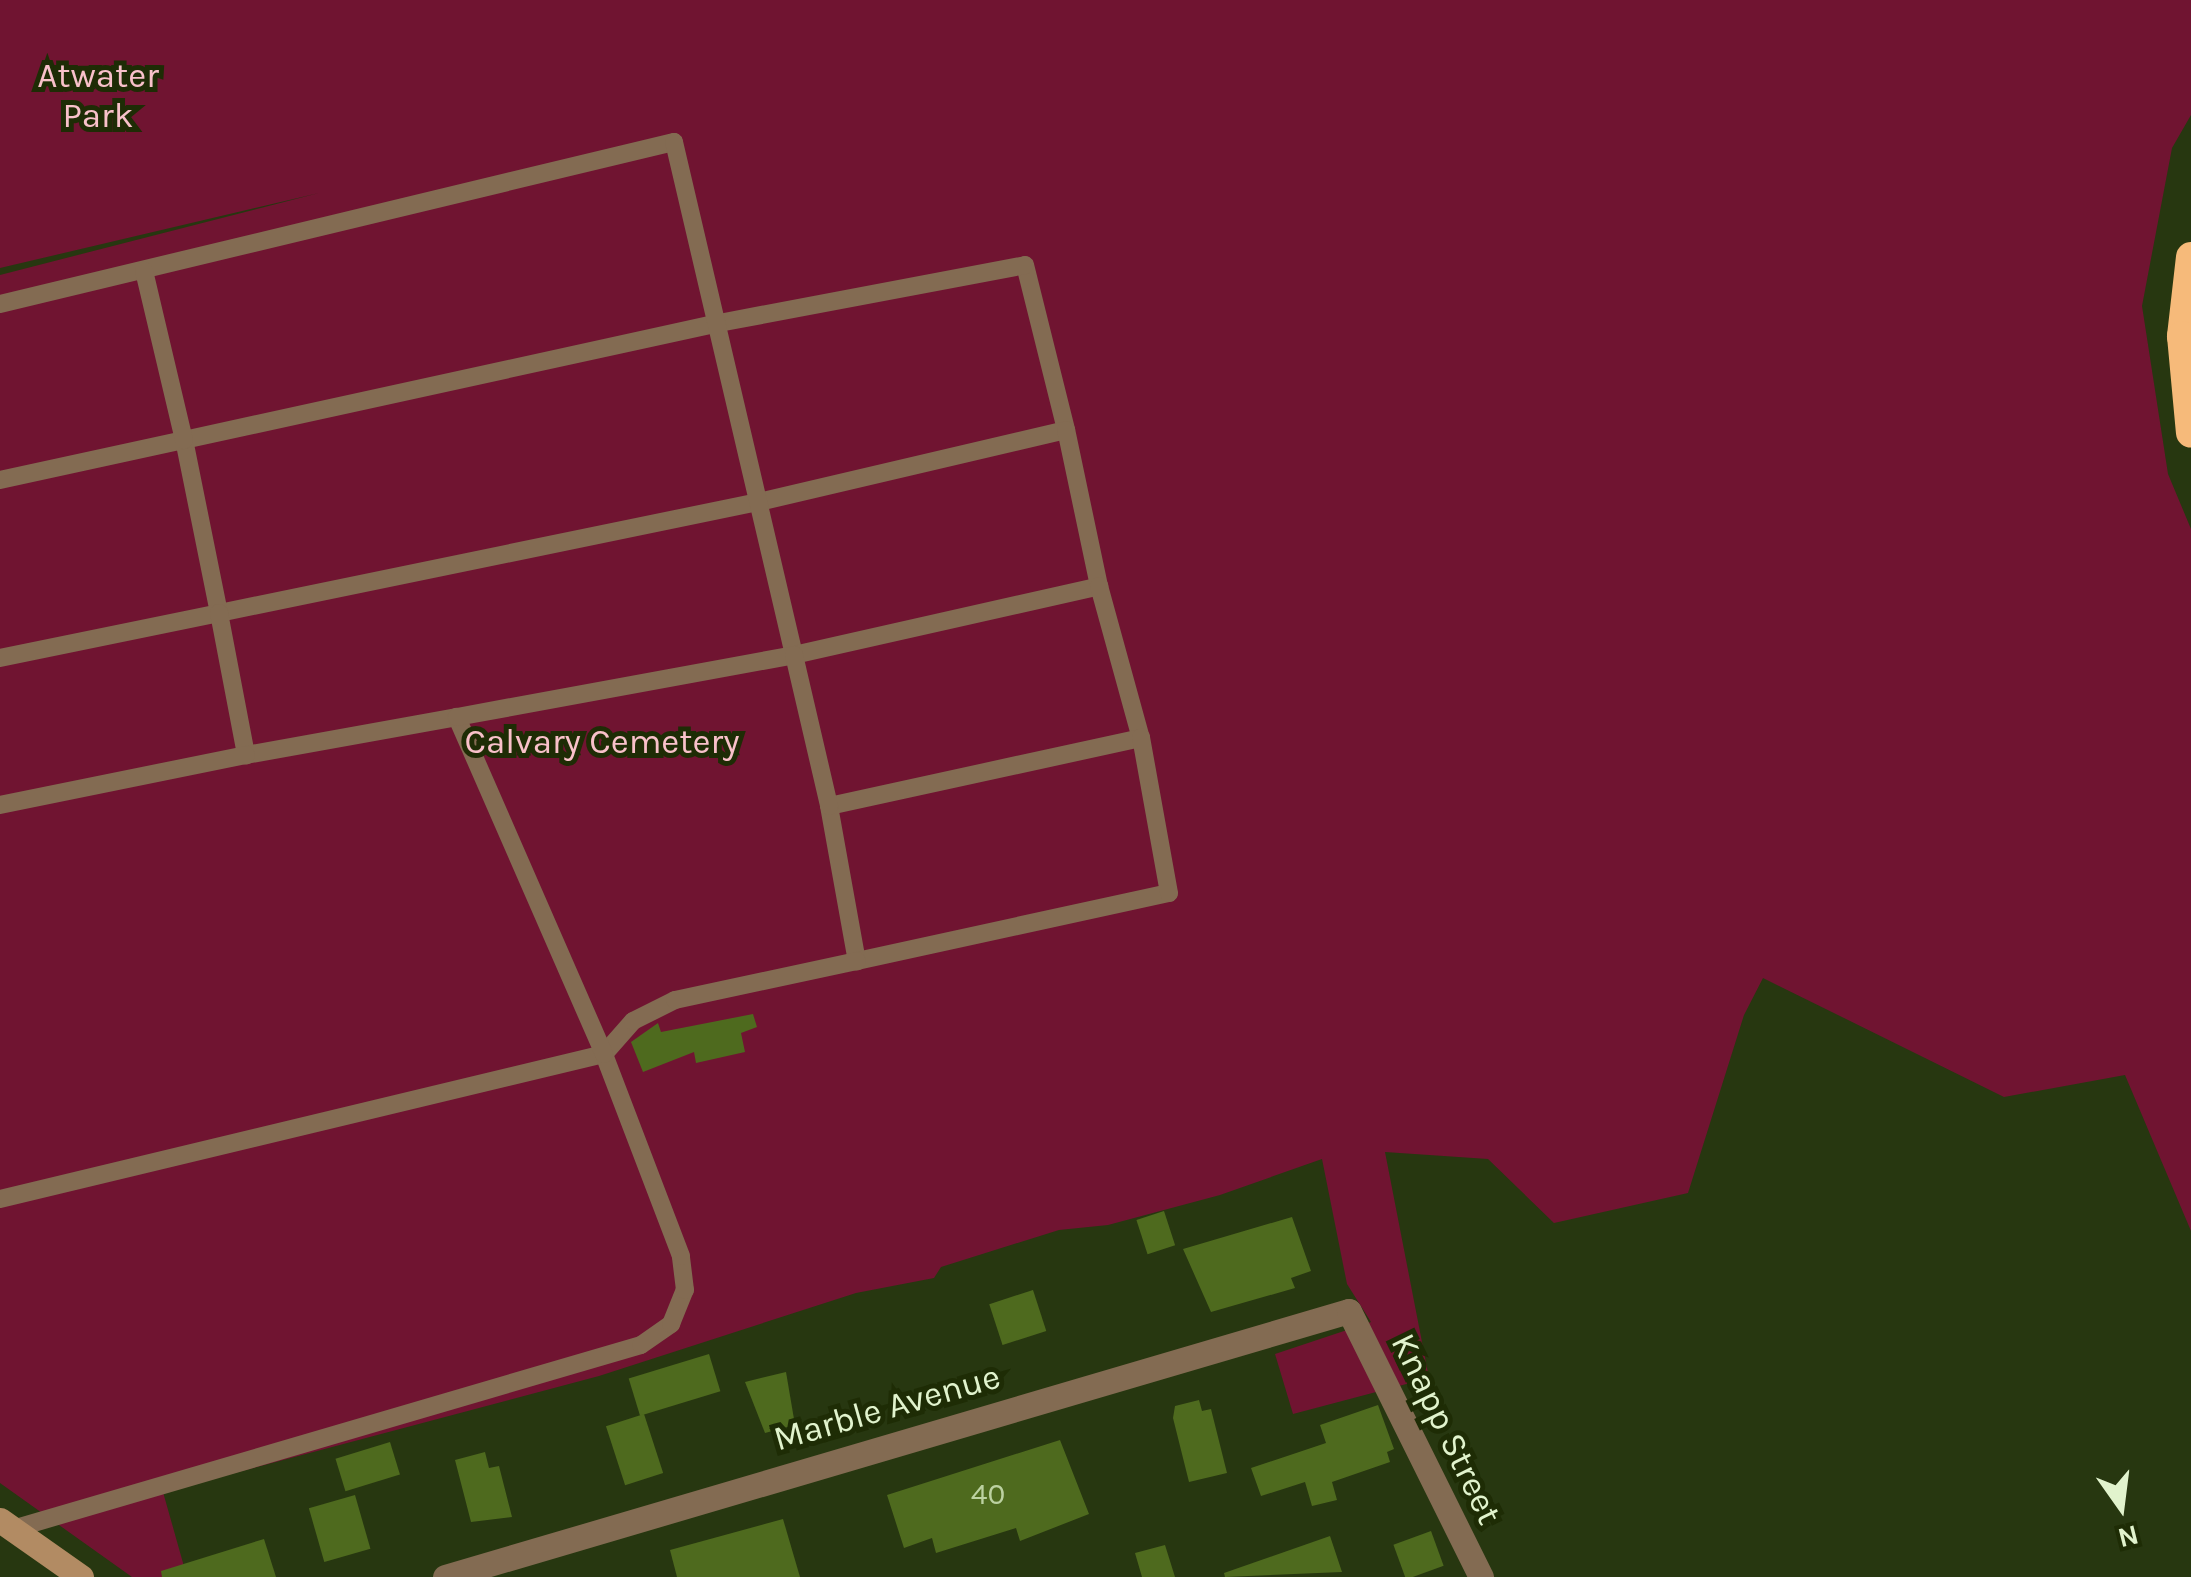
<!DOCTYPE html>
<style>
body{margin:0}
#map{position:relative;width:2191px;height:1577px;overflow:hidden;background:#273710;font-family:Karla,sans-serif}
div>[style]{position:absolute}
.green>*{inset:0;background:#701431}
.building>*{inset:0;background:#4e6a1e;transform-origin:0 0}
.service>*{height:18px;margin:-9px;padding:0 9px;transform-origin:9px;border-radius:9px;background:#836b52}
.minor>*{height:25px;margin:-12.5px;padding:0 12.5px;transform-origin:12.5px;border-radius:12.5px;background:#836b52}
.secondary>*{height:25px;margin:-12.5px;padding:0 12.5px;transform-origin:12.5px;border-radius:12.5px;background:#b28b63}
.motorway>*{height:30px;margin:-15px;padding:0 15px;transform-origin:15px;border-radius:15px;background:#f6ba7a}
span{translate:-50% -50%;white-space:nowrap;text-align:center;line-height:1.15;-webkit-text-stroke:10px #1e2c05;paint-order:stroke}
.number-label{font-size:30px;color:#bcd1a1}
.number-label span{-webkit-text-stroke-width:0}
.park-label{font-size:35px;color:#f9c1ca}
.street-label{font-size:35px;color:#e1f3cd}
.north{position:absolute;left:2071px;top:1457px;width:100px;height:100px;-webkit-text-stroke:8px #1e2c05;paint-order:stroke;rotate:166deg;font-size:28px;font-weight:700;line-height:40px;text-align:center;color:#e1f3cd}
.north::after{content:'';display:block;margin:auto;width:35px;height:45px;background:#e1f3cd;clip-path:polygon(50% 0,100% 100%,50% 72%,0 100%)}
</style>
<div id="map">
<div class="green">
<i style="clip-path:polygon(0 0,2191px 0,2191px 115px,2172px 148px,2142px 306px,2168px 474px,2191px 529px,2191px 1231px,2125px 1075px,2004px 1097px,1763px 978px,1744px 1015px,1688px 1193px,1554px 1223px,1488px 1159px,1385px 1152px,1429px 1378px,1293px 1414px,1275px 1354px,1371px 1322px,1347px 1284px,1322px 1159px,1220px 1195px,1108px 1225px,1059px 1230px,941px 1267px,934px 1278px,856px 1293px,599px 1376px,163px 1492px,187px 1577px,132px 1577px,0 1483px,0 275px,319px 193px,0 268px)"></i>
</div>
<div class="building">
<i style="clip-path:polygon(753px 1014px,757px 1027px,741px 1033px,745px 1052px,696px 1063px,694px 1052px,643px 1072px,631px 1042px,658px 1023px,661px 1032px)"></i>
<i style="left:1164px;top:1211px;width:36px;height:29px;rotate:72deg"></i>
<i style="clip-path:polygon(1292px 1217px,1311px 1271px,1291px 1278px,1295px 1288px,1211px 1312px,1183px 1249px)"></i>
<i style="left:1033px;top:1290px;width:43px;height:46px;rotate:72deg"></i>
<i style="left:709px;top:1354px;width:39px;height:84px;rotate:73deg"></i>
<i style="clip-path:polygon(786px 1372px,795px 1425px,765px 1433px,745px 1382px)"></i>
<i style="clip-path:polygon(1199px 1400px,1202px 1411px,1211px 1409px,1227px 1473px,1189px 1482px,1173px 1418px,1175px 1406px)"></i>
<i style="clip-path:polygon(1378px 1405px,1394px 1449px,1387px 1452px,1390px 1462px,1332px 1482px,1337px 1500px,1312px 1506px,1305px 1482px,1261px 1496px,1251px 1468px,1326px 1443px,1320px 1425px)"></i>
<i style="left:644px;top:1414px;width:62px;height:40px;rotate:72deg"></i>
<i style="clip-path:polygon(1060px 1440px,1089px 1514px,1020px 1541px,1016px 1528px,936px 1553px,932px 1538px,904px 1548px,887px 1495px)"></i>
<i style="left:390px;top:1442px;width:34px;height:57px;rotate:73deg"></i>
<i style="clip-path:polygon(485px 1452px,489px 1468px,499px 1466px,512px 1517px,471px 1522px,455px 1460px)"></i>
<i style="left:355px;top:1495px;width:56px;height:48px;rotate:74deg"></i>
<i style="clip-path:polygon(783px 1519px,800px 1577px,677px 1577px,670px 1550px)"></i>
<i style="left:1431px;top:1531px;width:37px;height:40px;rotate:70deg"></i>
<i style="clip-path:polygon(1330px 1536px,1342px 1572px,1225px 1577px,1224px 1573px)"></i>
<i style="clip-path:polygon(264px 1539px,276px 1577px,162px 1577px,161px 1571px)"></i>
<i style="clip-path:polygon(1165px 1545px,1175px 1577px,1142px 1577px,1135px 1553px)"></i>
</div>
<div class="service">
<i style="left:1025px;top:265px;width:170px;rotate:76deg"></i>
<i style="left:1066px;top:430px;width:316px;rotate:166.8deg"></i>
<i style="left:758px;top:502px;width:550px;rotate:168.36deg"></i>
<i style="left:219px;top:613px;width:177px;rotate:-101.4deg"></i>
<i style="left:184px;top:440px;width:548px;rotate:-12.34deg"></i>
<i style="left:719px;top:323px;width:311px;rotate:-10.7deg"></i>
<i style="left:0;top:304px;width:693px;rotate:-13.52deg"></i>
<i style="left:674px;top:142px;width:527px;rotate:76.83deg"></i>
<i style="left:794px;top:655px;width:313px;rotate:-12.7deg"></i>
<i style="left:1099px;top:586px;width:159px;rotate:-101.9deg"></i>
<i style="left:0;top:480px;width:188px;rotate:-12.3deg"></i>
<i style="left:184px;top:440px;width:174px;rotate:-103.3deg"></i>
<i style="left:1099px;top:586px;width:158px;rotate:74.6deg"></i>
<i style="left:1141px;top:738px;width:319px;rotate:167.7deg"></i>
<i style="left:829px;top:806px;width:158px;rotate:79.8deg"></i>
<i style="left:857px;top:961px;width:319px;rotate:-12.3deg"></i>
<i style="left:1169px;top:893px;width:158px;rotate:-100.2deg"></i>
<i style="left:0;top:658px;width:224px;rotate:-11.6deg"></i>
<i style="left:219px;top:613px;width:145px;rotate:79.2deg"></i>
<i style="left:246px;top:755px;width:214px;rotate:-10.2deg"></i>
<i style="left:0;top:805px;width:251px;rotate:-11.5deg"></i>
<i style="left:0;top:1199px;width:621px;rotate:-13.5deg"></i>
<i style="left:604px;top:1054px;width:44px;rotate:-48.7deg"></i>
<i style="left:633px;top:1021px;width:47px;rotate:-26.6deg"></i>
<i style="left:675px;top:1000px;width:186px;rotate:-12.1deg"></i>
<i style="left:13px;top:1529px;width:654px;rotate:-16.33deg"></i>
<i style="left:641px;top:1345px;width:37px;rotate:-35deg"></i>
<i style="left:671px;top:1324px;width:37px;rotate:-68deg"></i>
<i style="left:685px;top:1290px;width:34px;rotate:-97deg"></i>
<i style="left:681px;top:1256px;width:216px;rotate:-110.9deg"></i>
<i style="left:604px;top:1054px;width:368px;rotate:-113.6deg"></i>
<i style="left:457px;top:717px;width:343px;rotate:-10.4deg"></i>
<i style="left:794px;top:655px;width:155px;rotate:76.9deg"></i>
</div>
<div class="minor">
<i style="left:445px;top:1577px;width:942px;rotate:-16.4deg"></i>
<i style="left:1349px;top:1311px;width:297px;rotate:63.6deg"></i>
</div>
<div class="secondary">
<i style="left:0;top:1520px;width:99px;rotate:35.1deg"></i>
</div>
<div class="motorway">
<i style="left:2191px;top:257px;width:80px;rotate:96.5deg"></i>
<i style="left:2182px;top:336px;width:97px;rotate:84.7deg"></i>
</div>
<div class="number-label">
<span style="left:988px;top:1494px">40</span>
</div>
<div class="park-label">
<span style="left:98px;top:96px">Atwater<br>Park</span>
<span style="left:602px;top:742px">Calvary Cemetery</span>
</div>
<div class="street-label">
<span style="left:887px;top:1408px;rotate:-16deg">Marble Avenue</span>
<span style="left:1446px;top:1429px;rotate:64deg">Knapp Street</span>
</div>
<div class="north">N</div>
</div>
